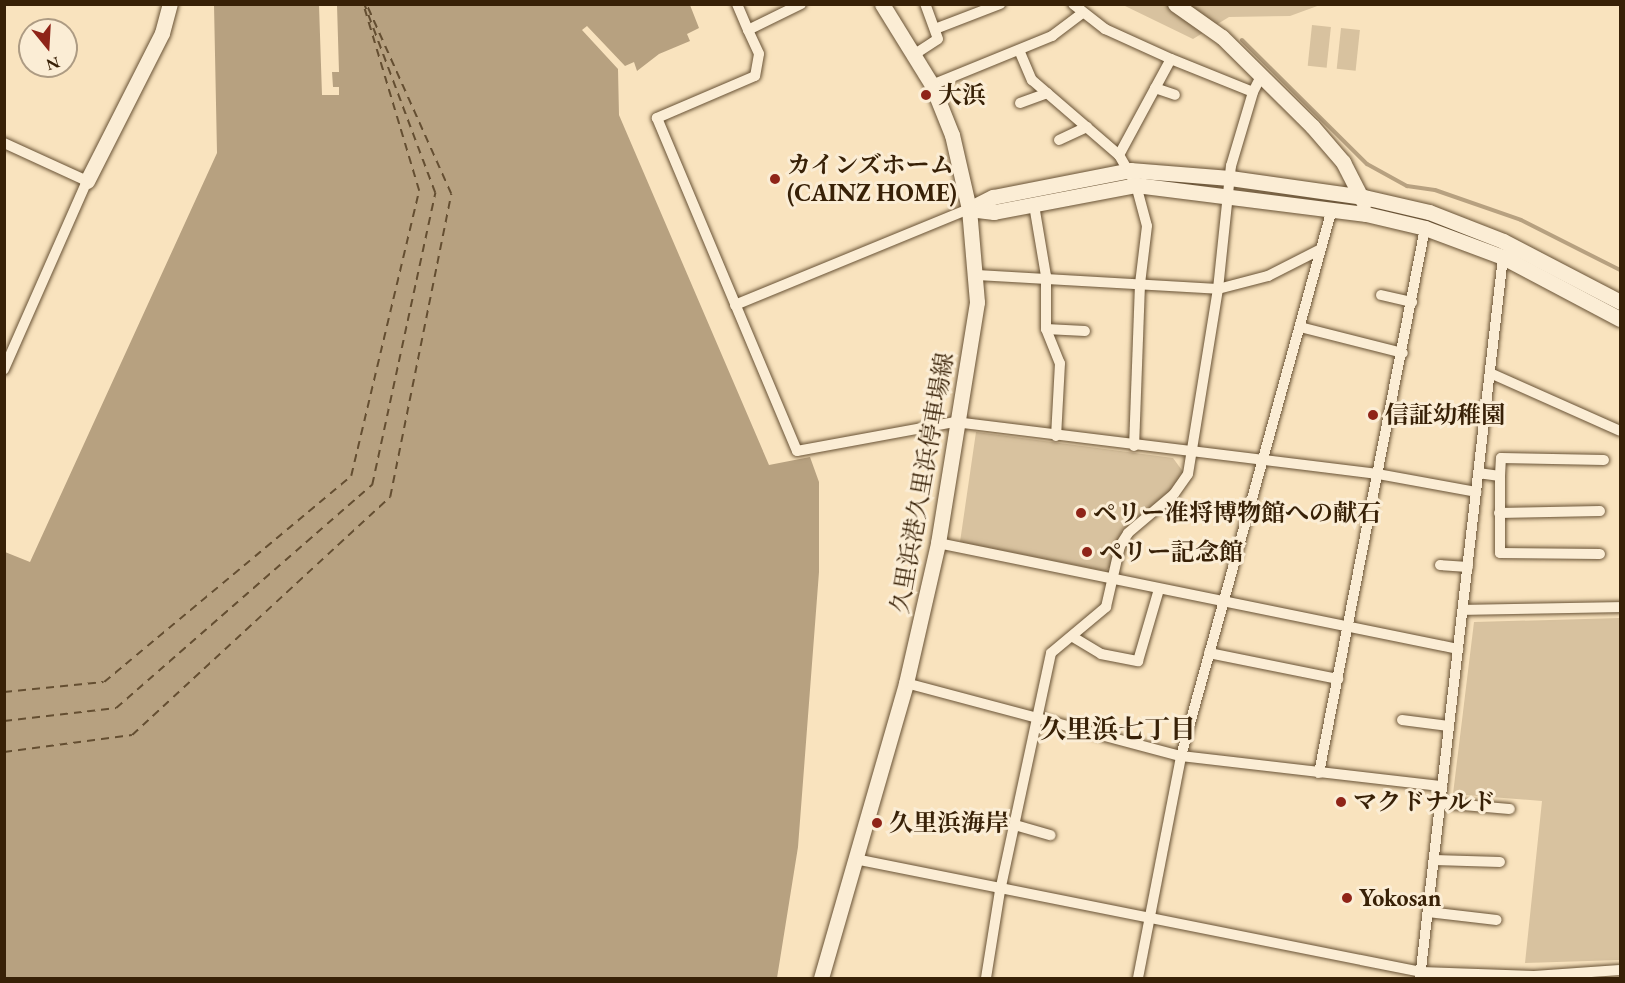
<!DOCTYPE html>
<meta charset="utf-8">
<style>
body{margin:0}
#map{position:relative;width:1625px;height:983px;overflow:hidden;background:#f9e3be;font-family:"EB Garamond","Noto Serif JP",serif}
div>[style]{position:absolute}
.green>*{inset:0;background:#d8c29f;transform-origin:0 0}
.water>*{inset:0;background:#b7a180}
.stream>*{height:4px;margin:-2px;padding:0 2px;transform-origin:2px;border-radius:2px;background:#b7a180}
.ferry>*{height:1.5px;margin-top:-0.75px;transform-origin:0;background:repeating-linear-gradient(90deg,#644e31 0 8px,transparent 0 14px)}
.roads{filter:drop-shadow(0 0 2px #685235) drop-shadow(0 0 2px #685235)}
.street>*{height:10px;margin:-5px;padding:0 5px;transform-origin:5px;border-radius:5px;background:#fbedd5}
.secondary>*{height:15px;margin:-7.5px;padding:0 7.5px;transform-origin:7.5px;border-radius:7.5px;background:#fbedd5}
.dots>*{width:16px;height:16px;translate:-50% -50%;box-sizing:border-box;border:3px solid #fbedd5;border-radius:50%}
span{translate:-50% -50%;white-space:nowrap;text-align:center;line-height:1.15;-webkit-text-stroke:6px #fbedd5;paint-order:stroke}
.poi-label{font-size:24px;color:#382107;font-weight:700}
.left{translate:0 -50%;text-align:left}
.street-label{font-size:24px;color:#382107}
.neighbourhood-label{font-size:26px;color:#382107;font-weight:700}
.frame{position:absolute;inset:0;border:6px solid #382107;pointer-events:none}
.north{position:absolute;left:18px;top:18px;width:60px;height:60px;box-sizing:border-box;background:#fbedd5;border:2px solid #ad9b83;border-radius:50%;rotate:162deg;font-size:16px;font-weight:700;line-height:24px;text-align:center;color:#382107}
.north::after{content:'';display:block;margin:auto;width:21px;height:27px;background:#8f2418;clip-path:polygon(50% 0,100% 100%,50% 72%,0 100%)}
</style>
<div id="map">
<div class="green">
<i style="clip-path:polygon(1123px 5px,1320px 5px,1290px 16px,1229px 17px,1193px 39px)"></i>
<i style="left:1312px;top:25px;width:19px;height:41px;rotate:6deg"></i>
<i style="left:1341px;top:28px;width:19px;height:41px;rotate:6deg"></i>
<i style="clip-path:polygon(976px 432px,1173px 458px,1184px 473px,1171px 491px,1124px 530px,1112px 565px,1105px 571px,960px 542px)"></i>
<i style="clip-path:polygon(1620px 618px,1620px 960px,1525px 963px,1542px 801px,1453px 794px,1474px 622px)"></i>
</div>
<div class="water">
<i style="clip-path:polygon(214px 5px,319px 5px,322px 95px,339px 95px,339px 87px,333px 87px,332px 72px,339px 72px,337px 5px,690px 5px,699px 28px,687px 34px,690px 41px,659px 54px,637px 71px,634px 62px,625px 66px,587px 26px,582px 30px,618px 69px,619px 115px,769px 465px,810px 457px,819px 482px,819px 572px,798px 847px,777px 978px,5px 978px,5px 552px,30px 562px,217px 153px)"></i>
</div>
<div class="stream">
<i style="left:1242px;top:40px;width:176px;rotate:44.8deg"></i>
<i style="left:1367px;top:164px;width:46px;rotate:28.8deg"></i>
<i style="left:1407px;top:186px;width:28px;rotate:8deg"></i>
<i style="left:1435px;top:190px;width:91px;rotate:19.2deg"></i>
<i style="left:1521px;top:220px;width:111px;rotate:26.8deg"></i>
</div>
<div class="ferry">
<i style="left:4px;top:692px;width:100px;rotate:-5.7deg"></i>
<i style="left:104px;top:682px;width:322px;rotate:-39.8deg"></i>
<i style="left:351px;top:476px;width:293px;rotate:-76.6deg"></i>
<i style="left:419px;top:191px;width:195px;rotate:-106.7deg"></i>
<i style="left:4px;top:721px;width:113px;rotate:-6.6deg"></i>
<i style="left:116px;top:708px;width:340px;rotate:-41.1deg"></i>
<i style="left:372px;top:485px;width:299px;rotate:-77.8deg"></i>
<i style="left:435px;top:193px;width:202px;rotate:-110.6deg"></i>
<i style="left:4px;top:752px;width:129px;rotate:-7.6deg"></i>
<i style="left:132px;top:735px;width:351px;rotate:-42.7deg"></i>
<i style="left:390px;top:497px;width:309px;rotate:-78.6deg"></i>
<i style="left:451px;top:194px;width:208px;rotate:-114.1deg"></i>
</div>
<div class="roads">
<div class="street">
<i style="left:737px;top:4px;width:28px;rotate:67deg"></i>
<i style="left:748px;top:30px;width:59px;rotate:-26.1deg"></i>
<i style="left:1073px;top:4px;width:41px;rotate:38deg"></i>
<i style="left:1105px;top:29px;width:72px;rotate:24.4deg"></i>
<i style="left:1171px;top:59px;width:88px;rotate:21.9deg"></i>
<i style="left:1253px;top:92px;width:16px;rotate:-63deg"></i>
<i style="left:935px;top:29px;width:70px;rotate:-21deg"></i>
<i style="left:748px;top:30px;width:26px;rotate:65deg"></i>
<i style="left:759px;top:54px;width:22px;rotate:100deg"></i>
<i style="left:755px;top:76px;width:107px;rotate:156.8deg"></i>
<i style="left:657px;top:118px;width:361px;rotate:67.2deg"></i>
<i style="left:797px;top:451px;width:161px;rotate:-10.4deg"></i>
<i style="left:955px;top:422px;width:426px;rotate:7deg"></i>
<i style="left:1378px;top:474px;width:100px;rotate:10.4deg"></i>
<i style="left:1019px;top:50px;width:33px;rotate:67deg"></i>
<i style="left:1032px;top:80px;width:115px;rotate:40.8deg"></i>
<i style="left:1119px;top:155px;width:34px;rotate:60deg"></i>
<i style="left:1136px;top:185px;width:42px;rotate:75deg"></i>
<i style="left:1147px;top:226px;width:58px;rotate:96.9deg"></i>
<i style="left:1140px;top:284px;width:162px;rotate:92.1deg"></i>
<i style="left:915px;top:54px;width:27px;rotate:-33deg"></i>
<i style="left:938px;top:39px;width:37px;rotate:-110deg"></i>
<i style="left:932px;top:85px;width:130px;rotate:-22.2deg"></i>
<i style="left:1052px;top:36px;width:38px;rotate:-37deg"></i>
<i style="left:1155px;top:88px;width:21px;rotate:19deg"></i>
<i style="left:1020px;top:103px;width:29px;rotate:-20deg"></i>
<i style="left:1059px;top:140px;width:31px;rotate:-25deg"></i>
<i style="left:4px;top:143px;width:91px;rotate:24.6deg"></i>
<i style="left:87px;top:181px;width:206px;rotate:113.8deg"></i>
<i style="left:1119px;top:155px;width:109px;rotate:-61.6deg"></i>
<i style="left:1034px;top:205px;width:72px;rotate:80.4deg"></i>
<i style="left:1046px;top:276px;width:53px;rotate:90deg"></i>
<i style="left:1046px;top:329px;width:37px;rotate:68deg"></i>
<i style="left:1060px;top:363px;width:73px;rotate:93.1deg"></i>
<i style="left:977px;top:275px;width:241px;rotate:3.3deg"></i>
<i style="left:1218px;top:289px;width:52px;rotate:-14.6deg"></i>
<i style="left:1268px;top:276px;width:59px;rotate:-27deg"></i>
<i style="left:1381px;top:295px;width:32px;rotate:13deg"></i>
<i style="left:735px;top:305px;width:253px;rotate:-22.3deg"></i>
<i style="left:1300px;top:327px;width:106px;rotate:14.2deg"></i>
<i style="left:1046px;top:329px;width:39px;rotate:3deg"></i>
<i style="left:1490px;top:373px;width:142px;rotate:24deg"></i>
<i style="left:1478px;top:473px;width:22px;rotate:8deg"></i>
<i style="left:1500px;top:476px;width:18px;rotate:-87deg"></i>
<i style="left:1501px;top:458px;width:103px;rotate:1.1deg"></i>
<i style="left:1500px;top:476px;width:77px;rotate:90deg"></i>
<i style="left:1500px;top:553px;width:100px;rotate:0.6deg"></i>
<i style="left:1499px;top:513px;width:101px;rotate:-1.1deg"></i>
<i style="left:938px;top:543px;width:531px;rotate:11.52deg"></i>
<i style="left:1440px;top:565px;width:28px;rotate:4deg"></i>
<i style="left:1463px;top:610px;width:157px;rotate:-1.1deg"></i>
<i style="left:1073px;top:637px;width:33px;rotate:31deg"></i>
<i style="left:1101px;top:654px;width:38px;rotate:11deg"></i>
<i style="left:1138px;top:661px;width:75px;rotate:-73.7deg"></i>
<i style="left:1209px;top:653px;width:132px;rotate:11.4deg"></i>
<i style="left:906px;top:683px;width:285px;rotate:14.9deg"></i>
<i style="left:1181px;top:756px;width:263px;rotate:6.6deg"></i>
<i style="left:1402px;top:720px;width:47px;rotate:7.3deg"></i>
<i style="left:1319px;top:773px;width:555px;rotate:-78.99deg"></i>
<i style="left:1440px;top:803px;width:70px;rotate:4.9deg"></i>
<i style="left:1015px;top:825px;width:37px;rotate:16deg"></i>
<i style="left:855px;top:859px;width:577px;rotate:11.29deg"></i>
<i style="left:1421px;top:972px;width:113px;rotate:2deg"></i>
<i style="left:1534px;top:976px;width:86px;rotate:-4deg"></i>
<i style="left:1434px;top:860px;width:66px;rotate:1.7deg"></i>
<i style="left:1428px;top:912px;width:69px;rotate:6.6deg"></i>
<i style="left:986px;top:978px;width:88px;rotate:-80.9deg"></i>
<i style="left:1000px;top:891px;width:243px;rotate:-77.9deg"></i>
<i style="left:1051px;top:653px;width:72px;rotate:-39.9deg"></i>
<i style="left:1106px;top:607px;width:63px;rotate:-77.1deg"></i>
<i style="left:1120px;top:546px;width:15px;rotate:-58deg"></i>
<i style="left:1128px;top:533px;width:60px;rotate:-40.3deg"></i>
<i style="left:1174px;top:494px;width:24px;rotate:-55deg"></i>
<i style="left:1188px;top:474px;width:187px;rotate:-80.8deg"></i>
<i style="left:1218px;top:289px;width:124px;rotate:-84deg"></i>
<i style="left:1231px;top:166px;width:77px;rotate:-73.4deg"></i>
<i style="left:1138px;top:978px;width:226px;rotate:-79deg"></i>
<i style="left:1181px;top:756px;width:567px;rotate:-74.57deg"></i>
<i style="left:1420px;top:978px;width:726px;rotate:-83.43deg"></i>
</div>
<div class="secondary">
<i style="left:1175px;top:4px;width:57px;rotate:35.1deg"></i>
<i style="left:1222px;top:37px;width:127px;rotate:44.7deg"></i>
<i style="left:1312px;top:126px;width:48px;rotate:49.3deg"></i>
<i style="left:1343px;top:162px;width:46px;rotate:62.9deg"></i>
<i style="left:87px;top:181px;width:166px;rotate:-63.1deg"></i>
<i style="left:162px;top:33px;width:30px;rotate:-75deg"></i>
<i style="left:969px;top:209px;width:27px;rotate:-27deg"></i>
<i style="left:993px;top:197px;width:140px;rotate:-11.1deg"></i>
<i style="left:1130px;top:170px;width:100px;rotate:4.6deg"></i>
<i style="left:1230px;top:178px;width:135px;rotate:8.1deg"></i>
<i style="left:1364px;top:197px;width:67px;rotate:13deg"></i>
<i style="left:1429px;top:212px;width:79px;rotate:21.4deg"></i>
<i style="left:1503px;top:241px;width:132px;rotate:27.5deg"></i>
<i style="left:969px;top:209px;width:25px;rotate:7deg"></i>
<i style="left:994px;top:212px;width:145px;rotate:-10.8deg"></i>
<i style="left:1136px;top:185px;width:232px;rotate:7.2deg"></i>
<i style="left:1366px;top:214px;width:61px;rotate:13.3deg"></i>
<i style="left:1425px;top:228px;width:83px;rotate:20.4deg"></i>
<i style="left:1503px;top:257px;width:132px;rotate:27.9deg"></i>
<i style="left:821px;top:978px;width:307px;rotate:-73.9deg"></i>
<i style="left:906px;top:683px;width:144px;rotate:-77.1deg"></i>
<i style="left:938px;top:543px;width:244px;rotate:-80.8deg"></i>
<i style="left:977px;top:302px;width:93px;rotate:-94.9deg"></i>
<i style="left:969px;top:209px;width:76px;rotate:-102.9deg"></i>
<i style="left:952px;top:135px;width:54px;rotate:-111.8deg"></i>
<i style="left:932px;top:85px;width:95px;rotate:-121.7deg"></i>
</div>
</div>
<div class="dots">
<i style="left:926px;top:95px;background:#8f2418"></i>
<i style="left:775px;top:179px;background:#8f2418"></i>
<i style="left:1373px;top:415px;background:#8f2418"></i>
<i style="left:1081px;top:513px;background:#8f2418"></i>
<i style="left:1087px;top:552px;background:#8f2418"></i>
<i style="left:1341px;top:802px;background:#8f2418"></i>
<i style="left:877px;top:823px;background:#8f2418"></i>
<i style="left:1347px;top:898px;background:#8f2418"></i>
</div>
<div class="poi-label">
<span class="left" style="left:938px;top:95px">大浜</span>
<span class="left" style="left:787px;top:179px">カインズホーム<br>(CAINZ HOME)</span>
<span class="left" style="left:1385px;top:415px">信証幼稚園</span>
<span class="left" style="left:1093px;top:513px">ペリー准将博物館への献石</span>
<span class="left" style="left:1099px;top:552px">ペリー記念館</span>
<span class="left" style="left:1353px;top:802px">マクドナルド</span>
<span class="left" style="left:889px;top:823px">久里浜海岸</span>
<span class="left" style="left:1359px;top:898px">Yokosan</span>
</div>
<div class="street-label">
<span style="left:922px;top:483px;rotate:-80deg">久里浜港久里浜停車場線</span>
</div>
<div class="neighbourhood-label">
<span style="left:1118px;top:730px">久里浜七丁目</span>
</div>
<div class="frame"></div>
<div class="north">N</div>
</div>
